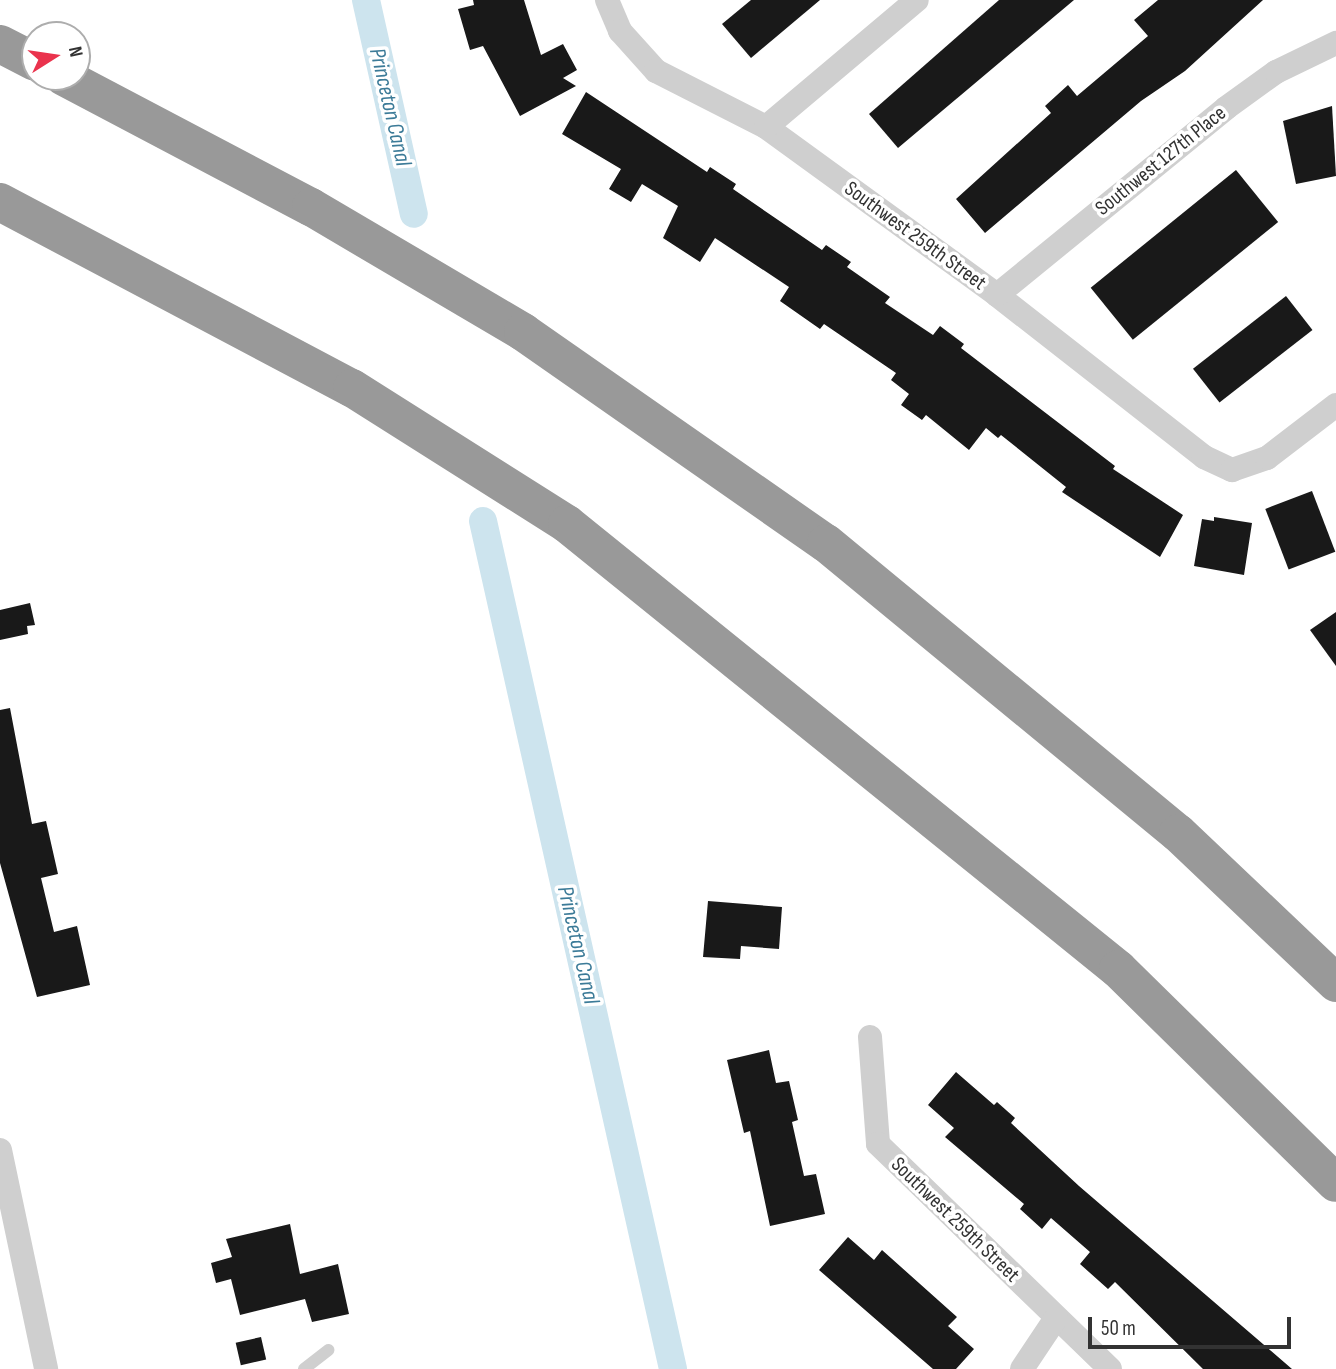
<!DOCTYPE html>
<style>
body{margin:0}
#map{position:relative;width:1336px;height:1369px;overflow:hidden;background:#fff;font-family:"Sofia Sans Condensed",sans-serif}
div>[style]{position:absolute}
.canal>*{height:28px;margin:-14px;padding:0 14px;transform-origin:14px;border-radius:14px;background:#cde4ee}
.building>*{inset:0;background:#191919;transform-origin:0 0}
.service>*{height:12px;margin:-6px;padding:0 6px;transform-origin:6px;border-radius:6px;background:#cfcfcf}
.minor>*{height:24px;margin:-12px;padding:0 12px;transform-origin:12px;border-radius:12px;background:#cfcfcf}
.motorway>*{height:38px;margin:-19px;padding:0 19px;transform-origin:19px;border-radius:19px;background:#999}
span{translate:-50% -50%;white-space:nowrap;text-align:center;line-height:1.15;-webkit-text-stroke:7px #fff;paint-order:stroke}
.street-label{font-size:21px;color:#323232}
.water-label{font-size:23px;color:#3c7b98;font-style:italic}
.north{position:absolute;left:21px;top:21px;width:70px;height:70px;box-sizing:border-box;background:#fff;border:2px solid #adadad;border-radius:50%;rotate:78deg;font-size:19px;font-weight:700;line-height:28px;text-align:center;color:#323232}
.north::after{content:'';display:block;margin:auto;width:24px;height:32px;background:#ea334d;clip-path:polygon(50% 0,100% 100%,50% 72%,0 100%)}
.scale{position:absolute;left:1088px;top:1317px;width:203px;height:32px;box-sizing:border-box;border:4px solid #323232;border-top:0;padding-left:9px;font-size:21px;line-height:24px;white-space:nowrap;color:#323232;-webkit-text-stroke:5px #fff;paint-order:stroke}
</style>
<div id="map">
<div class="canal">
<i style="left:366px;top:0;width:219px;rotate:77.4deg"></i>
<i style="left:483px;top:521px;width:869px;rotate:77.37deg"></i>
</div>
<div class="building">
<i style="clip-path:polygon(473px 0,524px 0,541px 55px,563px 44px,577px 70px,563px 78px,576px 86px,520px 116px,483px 46px,470px 50px,458px 9px,474px 5px)"></i>
<i style="clip-path:polygon(751px 0,820px 0,751px 58px,722px 24px)"></i>
<i style="clip-path:polygon(999px 0,1074px 0,898px 148px,869px 114px)"></i>
<i style="clip-path:polygon(1158px 0,1263px 0,1185px 71px,1141px 101px,985px 233px,956px 199px,1051px 113px,1045px 106px,1068px 85px,1077px 96px,1148px 36px,1134px 20px)"></i>
<i style="clip-path:polygon(586px 92px,707px 172px,710px 167px,736px 184px,733px 189px,822px 250px,826px 245px,851px 262px,847px 267px,890px 297px,885px 303px,933px 335px,940px 326px,964px 344px,961px 348px,1115px 466px,1113px 469px,1183px 515px,1160px 557px,1062px 492px,1066px 487px,1001px 435px,998px 438px,986px 428px,969px 450px,926px 415px,922px 420px,901px 405px,909px 394px,891px 380px,896px 373px,824px 324px,820px 329px,780px 301px,789px 287px,715px 238px,700px 262px,663px 238px,678px 206px,642px 184px,631px 202px,609px 189px,621px 169px,562px 134px)"></i>
<i style="clip-path:polygon(1332px 106px,1336px 176px,1296px 184px,1283px 121px)"></i>
<i style="left:1236px;top:170px;width:67px;height:187px;rotate:51deg"></i>
<i style="left:1286px;top:296px;width:43px;height:118px;rotate:52deg"></i>
<i style="left:1312px;top:491px;width:65px;height:50px;rotate:69deg"></i>
<i style="clip-path:polygon(1214px 517px,1252px 523px,1244px 575px,1194px 566px,1202px 519px,1214px 521px)"></i>
<i style="clip-path:polygon(30px 603px,35px 625px,27px 626px,28px 634px,0 640px,0 610px)"></i>
<i style="clip-path:polygon(1336px 612px,1336px 666px,1310px 630px)"></i>
<i style="clip-path:polygon(10px 708px,32px 824px,46px 821px,58px 874px,41px 878px,54px 932px,77px 926px,90px 985px,37px 997px,0 863px,0 710px)"></i>
<i style="clip-path:polygon(708px 901px,782px 907px,779px 949px,741px 946px,740px 959px,703px 957px)"></i>
<i style="clip-path:polygon(769px 1050px,776px 1083px,789px 1081px,798px 1120px,792px 1122px,804px 1176px,816px 1174px,825px 1214px,770px 1226px,750px 1131px,744px 1133px,727px 1060px)"></i>
<i style="clip-path:polygon(956px 1072px,994px 1105px,997px 1102px,1015px 1118px,1011px 1123px,1079px 1186px,1292px 1369px,1203px 1369px,1115px 1282px,1108px 1289px,1080px 1264px,1090px 1252px,1051px 1218px,1042px 1229px,1020px 1209px,1024px 1204px,945px 1137px,954px 1128px,928px 1105px)"></i>
<i style="clip-path:polygon(290px 1224px,300px 1274px,338px 1264px,349px 1314px,312px 1322px,305px 1299px,240px 1315px,231px 1279px,216px 1283px,211px 1263px,232px 1257px,226px 1239px)"></i>
<i style="clip-path:polygon(848px 1237px,874px 1260px,882px 1250px,957px 1317px,948px 1326px,974px 1349px,956px 1369px,933px 1369px,819px 1270px)"></i>
<i style="left:261px;top:1337px;width:23px;height:26px;rotate:77deg"></i>
</div>
<div class="service">
<i style="left:304px;top:1369px;width:31px;rotate:-38deg"></i>
</div>
<div class="minor">
<i style="left:607px;top:0;width:34px;rotate:67deg"></i>
<i style="left:620px;top:31px;width:54px;rotate:48deg"></i>
<i style="left:656px;top:71px;width:123px;rotate:27deg"></i>
<i style="left:766px;top:127px;width:286px;rotate:36deg"></i>
<i style="left:997px;top:295px;width:263px;rotate:38deg"></i>
<i style="left:1204px;top:457px;width:31px;rotate:25deg"></i>
<i style="left:1232px;top:470px;width:37px;rotate:-19deg"></i>
<i style="left:1267px;top:458px;width:87px;rotate:-37.5deg"></i>
<i style="left:766px;top:127px;width:197px;rotate:-40.1deg"></i>
<i style="left:997px;top:295px;width:296px;rotate:-39.2deg"></i>
<i style="left:1226px;top:108px;width:62px;rotate:-35.8deg"></i>
<i style="left:1276px;top:72px;width:67px;rotate:-25.8deg"></i>
<i style="left:870px;top:1037px;width:107px;rotate:85.7deg"></i>
<i style="left:878px;top:1144px;width:323px;rotate:44.1deg"></i>
<i style="left:0;top:1150px;width:224px;rotate:78.1deg"></i>
<i style="left:1022px;top:1369px;width:61px;rotate:-56.3deg"></i>
</div>
<div class="motorway">
<i style="left:0;top:44px;width:39px;rotate:27deg"></i>
<i style="left:64px;top:77px;width:279px;rotate:27.8deg"></i>
<i style="left:311px;top:207px;width:246px;rotate:30.5deg"></i>
<i style="left:523px;top:332px;width:369px;rotate:34.9deg"></i>
<i style="left:826px;top:543px;width:456px;rotate:39.5deg"></i>
<i style="left:1178px;top:833px;width:218px;rotate:43.5deg"></i>
<i style="left:0;top:202px;width:398px;rotate:27.9deg"></i>
<i style="left:352px;top:388px;width:254px;rotate:32.3deg"></i>
<i style="left:567px;top:524px;width:708px;rotate:38.93deg"></i>
<i style="left:1118px;top:969px;width:305px;rotate:44.5deg"></i>
</div>
<div class="street-label">
<span style="left:1161px;top:161px;rotate:-39deg">Southwest 127th Place</span>
<span style="left:915px;top:236px;rotate:36deg">Southwest 259th Street</span>
<span style="left:955px;top:1220px;rotate:44deg">Southwest 259th Street</span>
</div>
<div class="water-label">
<span style="left:390px;top:107px;rotate:77deg">Princeton Canal</span>
<span style="left:578px;top:945px;rotate:77deg">Princeton Canal</span>
</div>
<div class="north">N</div>
<div class="scale">50 m</div>
</div>
